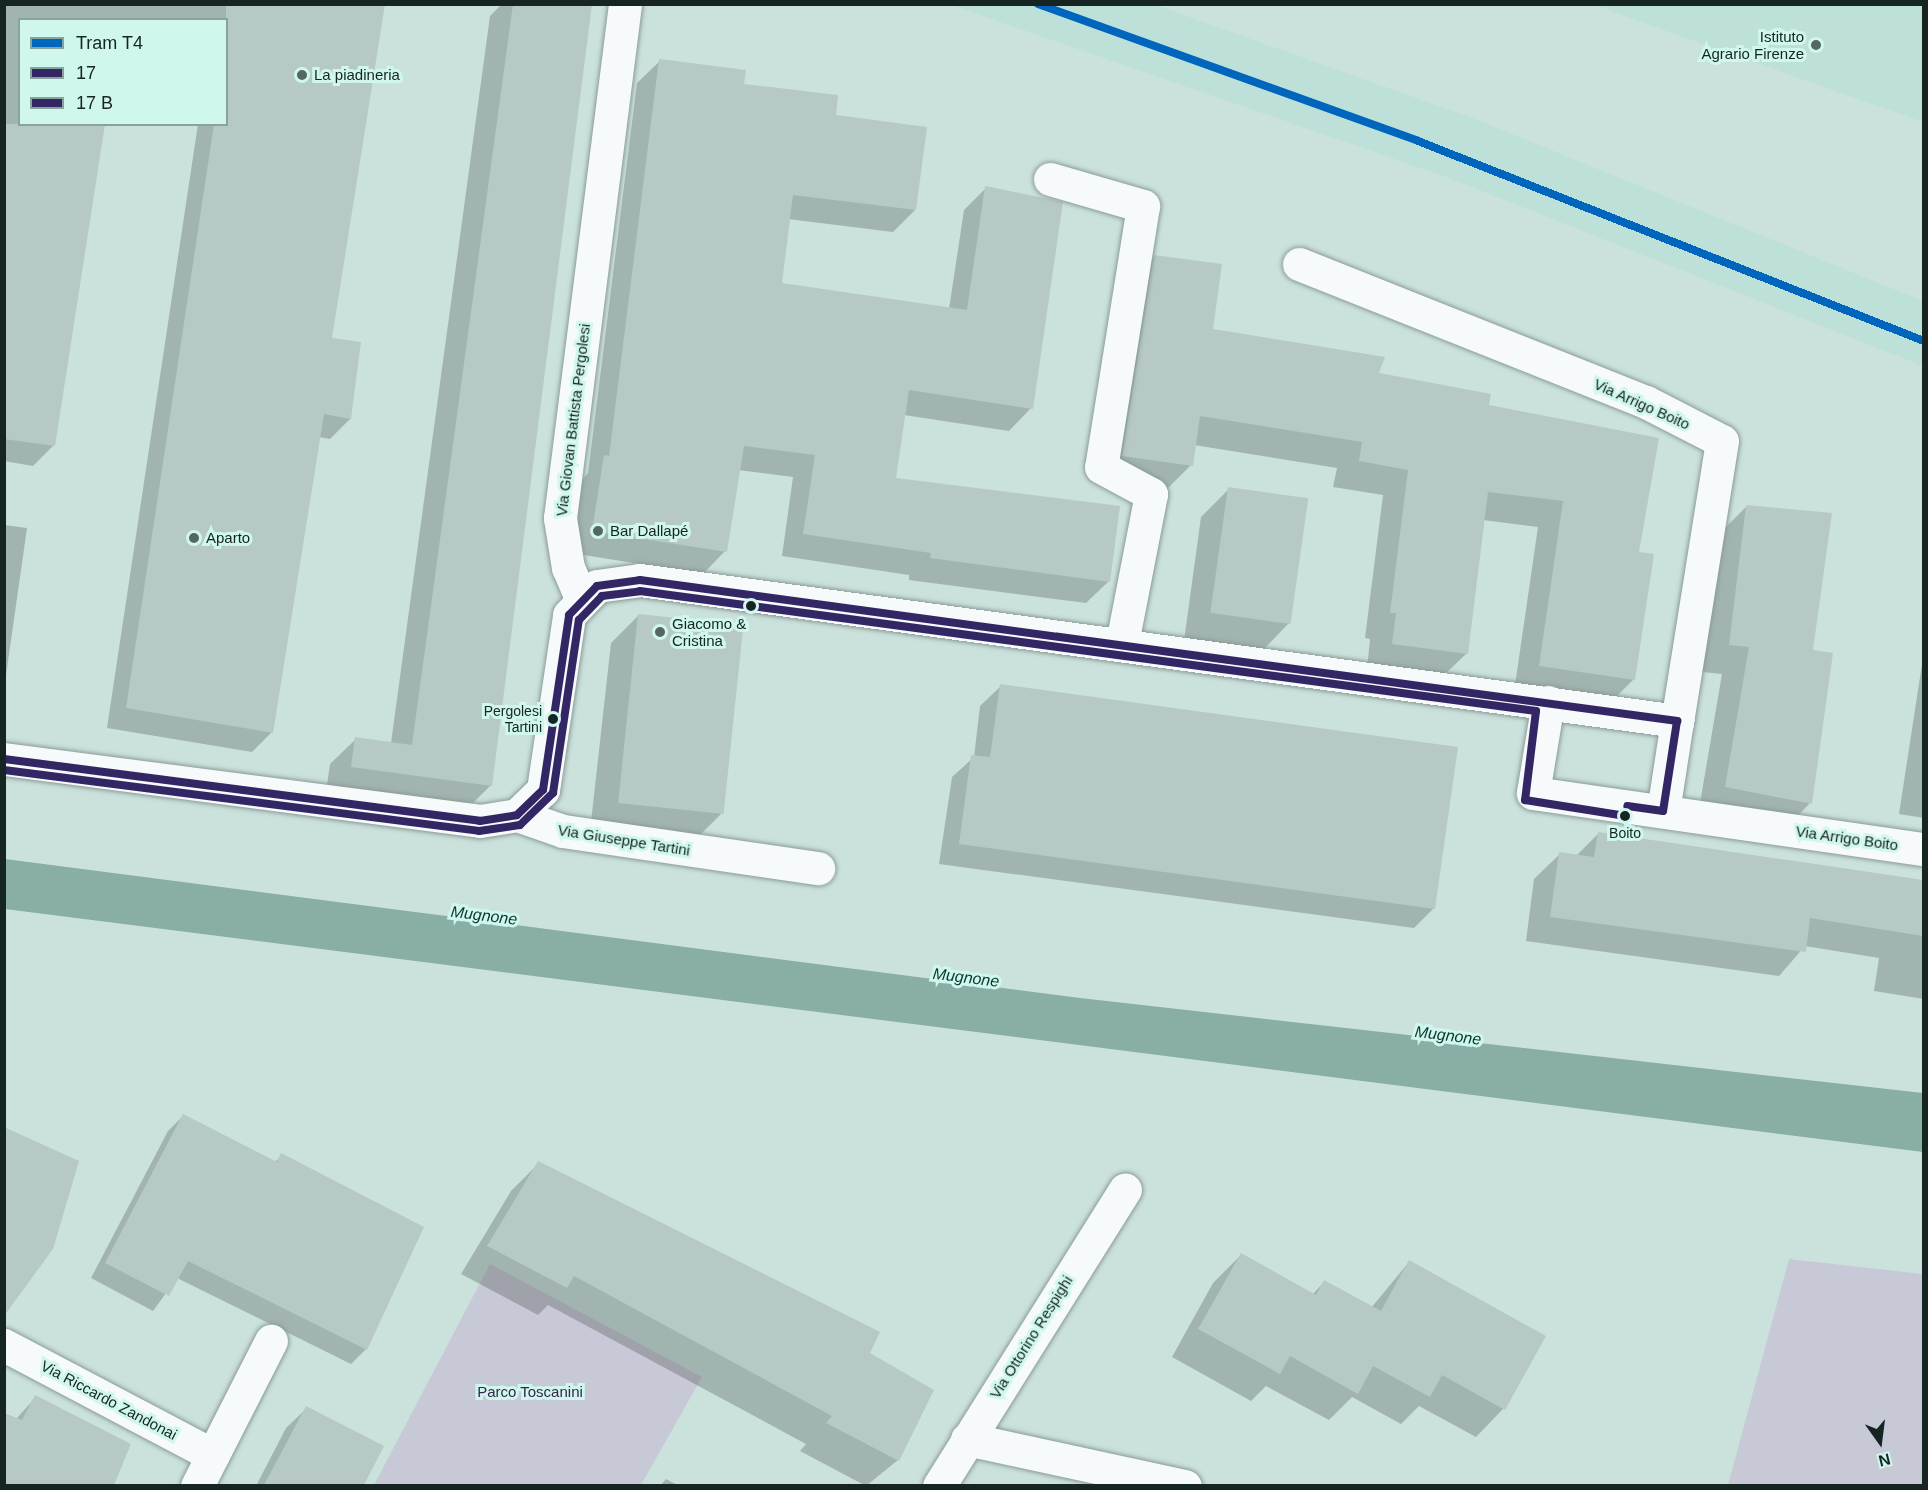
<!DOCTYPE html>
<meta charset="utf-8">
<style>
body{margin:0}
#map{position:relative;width:1928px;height:1490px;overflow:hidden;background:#cbe1dc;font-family:Arial,sans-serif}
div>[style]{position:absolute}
.built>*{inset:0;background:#bde1d9}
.green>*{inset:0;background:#c7cad6}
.water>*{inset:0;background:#88aea5}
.shadow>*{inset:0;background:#0003}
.building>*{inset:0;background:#b6c9c5;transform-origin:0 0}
.roads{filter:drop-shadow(0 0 2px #8b9c98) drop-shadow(0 0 2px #8b9c98)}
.minor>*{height:33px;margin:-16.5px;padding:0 16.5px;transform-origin:16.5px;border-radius:16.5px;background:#f7fafa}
.bus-1>*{height:8px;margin:-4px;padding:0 4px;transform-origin:4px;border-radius:4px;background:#322665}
.bus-2>*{height:8px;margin:-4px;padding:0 4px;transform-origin:4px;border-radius:4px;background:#322665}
.tram-1>*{height:8px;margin:-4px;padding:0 4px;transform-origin:4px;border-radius:4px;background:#0065bd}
.dots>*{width:16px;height:16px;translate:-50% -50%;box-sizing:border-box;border:3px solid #d0f7ed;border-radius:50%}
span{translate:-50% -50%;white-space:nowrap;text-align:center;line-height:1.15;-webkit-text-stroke:6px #d0f7ed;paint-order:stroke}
.bus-label{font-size:14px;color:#162522}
.right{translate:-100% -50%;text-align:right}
.poi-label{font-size:15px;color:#162522}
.left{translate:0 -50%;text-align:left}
.street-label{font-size:15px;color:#162522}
.park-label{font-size:15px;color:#3a234f}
.water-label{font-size:16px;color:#09362e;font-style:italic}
.frame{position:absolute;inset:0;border:6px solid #162522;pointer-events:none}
.legend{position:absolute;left:18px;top:18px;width:210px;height:108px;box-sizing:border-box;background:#d0f7ed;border:2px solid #86a39c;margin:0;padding:8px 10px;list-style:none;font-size:18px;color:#162522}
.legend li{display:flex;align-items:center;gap:12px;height:30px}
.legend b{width:30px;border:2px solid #86a39c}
.north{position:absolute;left:1850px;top:1412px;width:60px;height:60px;-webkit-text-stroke:4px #d0f7ed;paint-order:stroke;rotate:166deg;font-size:16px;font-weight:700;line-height:24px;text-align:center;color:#162522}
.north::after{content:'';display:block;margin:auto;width:21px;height:27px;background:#162522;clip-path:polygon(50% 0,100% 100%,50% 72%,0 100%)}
</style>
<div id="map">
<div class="built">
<i style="clip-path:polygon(951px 5px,1156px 5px,1470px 117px,1923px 301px,1923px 366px,1449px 178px)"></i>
<i style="clip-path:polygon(1596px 5px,1923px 5px,1923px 122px,1635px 20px)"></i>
</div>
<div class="green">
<i style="clip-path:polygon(1789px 1259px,1923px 1274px,1923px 1485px,1728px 1485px)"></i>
<i style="clip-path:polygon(490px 1264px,702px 1377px,641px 1485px,374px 1485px)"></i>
</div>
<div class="water">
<i style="clip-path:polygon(5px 859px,1080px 998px,1923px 1093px,1923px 1152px,5px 909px)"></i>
</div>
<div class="shadow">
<i style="clip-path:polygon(4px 4px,383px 4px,330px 340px,350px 419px,330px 439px,319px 437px,272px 732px,252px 752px,107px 728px,198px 124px,226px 124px,226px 20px,20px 20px,20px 124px,53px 446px,33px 466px,4px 461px)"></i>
<i style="clip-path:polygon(502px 4px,591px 4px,491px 785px,465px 811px,326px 792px,330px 764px,356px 739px,391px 743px,490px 16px)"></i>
<i style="clip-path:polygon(660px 61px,834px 117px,915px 210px,893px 232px,788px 219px,780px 284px,949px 309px,964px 210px,986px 188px,1031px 408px,1009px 431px,904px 415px,894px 479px,1109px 581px,1086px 603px,909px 580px,909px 575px,782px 556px,793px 477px,738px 470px,725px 551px,703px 574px,571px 553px,583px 479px,588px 473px,637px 83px)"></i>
<i style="clip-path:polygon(1155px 256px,1211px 330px,1487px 406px,1637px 553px,1634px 679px,1608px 705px,1514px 692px,1538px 527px,1483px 520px,1467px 653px,1440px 679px,1367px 670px,1370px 639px,1365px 638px,1383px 495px,1333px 487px,1337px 468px,1194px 445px,1191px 465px,1165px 491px,1096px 481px,1128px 283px)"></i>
<i style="clip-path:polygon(1229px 489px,1289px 623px,1262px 651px,1184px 641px,1201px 517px)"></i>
<i style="clip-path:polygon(1747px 506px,1811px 651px,1810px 803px,1783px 831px,1698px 815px,1722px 674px,1702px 672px,1719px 534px)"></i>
<i style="clip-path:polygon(4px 525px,27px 528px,4px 689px)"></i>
<i style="clip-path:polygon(639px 615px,721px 814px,693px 842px,590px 831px,611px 643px)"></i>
<i style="clip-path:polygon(1924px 651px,1924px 818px,1899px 814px)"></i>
<i style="clip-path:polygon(1001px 686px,1434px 908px,1414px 928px,939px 864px,952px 777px,974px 757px,980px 706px)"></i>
<i style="clip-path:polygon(1599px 833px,1924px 881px,1924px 999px,1874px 991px,1879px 958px,1805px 946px,1779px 976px,1526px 941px,1534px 879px,1560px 854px,1576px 856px)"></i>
<i style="clip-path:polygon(183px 1116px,275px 1162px,282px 1155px,366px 1349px,351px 1364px,177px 1278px,153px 1311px,91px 1278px,168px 1131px)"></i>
<i style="clip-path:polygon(539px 1163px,868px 1353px,898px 1460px,866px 1486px,800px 1451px,806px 1444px,548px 1305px,538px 1315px,461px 1274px,511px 1191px)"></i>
<i style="clip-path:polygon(1241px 1255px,1312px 1295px,1324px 1282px,1371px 1308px,1409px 1262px,1544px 1336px,1503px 1409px,1476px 1437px,1419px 1406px,1401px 1424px,1352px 1397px,1329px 1420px,1266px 1386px,1251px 1401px,1172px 1357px,1213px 1283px)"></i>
<i style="clip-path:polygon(36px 1397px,129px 1445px,112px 1486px,4px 1486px,4px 1415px,16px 1419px)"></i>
<i style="clip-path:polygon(307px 1408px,382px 1447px,362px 1486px,256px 1486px,286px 1428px)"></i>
<i style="clip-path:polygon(666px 1479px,679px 1486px,660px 1486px)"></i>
</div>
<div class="building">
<i style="clip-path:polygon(226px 4px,385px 4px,332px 338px,361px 342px,351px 419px,324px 414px,273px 733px,126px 708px,214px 124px,226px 124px)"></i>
<i style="clip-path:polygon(513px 4px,592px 4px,492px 786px,351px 767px,355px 737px,412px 745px)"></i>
<i style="clip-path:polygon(659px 59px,746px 70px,744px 84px,838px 95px,836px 115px,927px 127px,916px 210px,793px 195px,782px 283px,967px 310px,985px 186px,1063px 202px,1033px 409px,909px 390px,896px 478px,1120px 506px,1110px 582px,930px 558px,931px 553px,803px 534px,815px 455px,744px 446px,727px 552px,592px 531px,604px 455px,609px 456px)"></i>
<i style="clip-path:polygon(4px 124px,105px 124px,55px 446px,4px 439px)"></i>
<i style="clip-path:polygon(1154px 255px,1222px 264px,1213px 329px,1385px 357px,1379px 373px,1491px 394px,1489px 405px,1659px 438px,1639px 552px,1654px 554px,1635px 680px,1539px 666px,1563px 501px,1488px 492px,1468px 654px,1392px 644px,1396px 613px,1390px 613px,1408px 470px,1359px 461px,1362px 442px,1200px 416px,1193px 466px,1122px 456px)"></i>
<i style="left:1228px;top:487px;width:81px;height:127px;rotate:8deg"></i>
<i style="clip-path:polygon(1746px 505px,1832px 513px,1813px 650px,1833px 653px,1812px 804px,1725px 787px,1749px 647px,1729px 645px)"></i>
<i style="left:638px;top:614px;width:106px;height:190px;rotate:6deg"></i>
<i style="clip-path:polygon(1000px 684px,1458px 747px,1435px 909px,959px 844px,971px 755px,990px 757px)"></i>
<i style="clip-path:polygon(1598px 832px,1923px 880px,1923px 936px,1810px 918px,1806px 952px,1550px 917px,1559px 852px,1594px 857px)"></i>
<i style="clip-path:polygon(183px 1114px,277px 1162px,281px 1153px,424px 1227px,367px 1350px,188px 1261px,169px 1296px,105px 1263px)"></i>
<i style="clip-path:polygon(4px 1127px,79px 1161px,53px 1249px,4px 1316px)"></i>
<i style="clip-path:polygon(538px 1161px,880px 1332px,870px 1353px,934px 1390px,899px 1461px,826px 1423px,832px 1416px,574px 1276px,567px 1288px,487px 1246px)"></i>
<i style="clip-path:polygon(1241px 1253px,1316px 1295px,1324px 1280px,1381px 1311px,1409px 1260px,1546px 1336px,1505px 1410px,1442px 1375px,1430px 1397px,1373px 1366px,1358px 1394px,1290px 1356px,1280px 1374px,1198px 1329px)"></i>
<i style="clip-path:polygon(35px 1395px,131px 1444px,114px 1485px,4px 1485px,4px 1413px,22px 1420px)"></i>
<i style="clip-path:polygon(306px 1406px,384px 1446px,364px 1485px,264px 1485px)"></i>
</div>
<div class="roads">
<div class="minor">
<i style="left:1050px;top:179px;width:97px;rotate:16.2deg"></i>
<i style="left:1143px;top:206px;width:264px;rotate:99.1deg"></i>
<i style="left:1101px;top:467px;width:57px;rotate:28.4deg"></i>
<i style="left:1151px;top:494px;width:152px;rotate:101deg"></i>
<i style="left:1299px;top:264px;width:373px;rotate:21.7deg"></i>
<i style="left:1646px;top:402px;width:85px;rotate:27.2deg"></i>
<i style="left:1722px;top:441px;width:284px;rotate:99.1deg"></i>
<i style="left:581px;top:598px;width:33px;rotate:-113deg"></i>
<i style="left:568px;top:568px;width:51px;rotate:-99.1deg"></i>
<i style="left:560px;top:518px;width:518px;rotate:-82.79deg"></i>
<i style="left:1548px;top:702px;width:92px;rotate:99.4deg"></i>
<i style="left:1533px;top:793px;width:395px;rotate:8.2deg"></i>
<i style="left:4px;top:759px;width:480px;rotate:7.4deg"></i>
<i style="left:480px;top:821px;width:37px;rotate:-9deg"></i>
<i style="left:517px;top:815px;width:36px;rotate:-44deg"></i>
<i style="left:543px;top:790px;width:177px;rotate:-81.5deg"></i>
<i style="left:569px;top:615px;width:40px;rotate:-46deg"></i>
<i style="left:597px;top:586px;width:43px;rotate:-7.9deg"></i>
<i style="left:640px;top:580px;width:1047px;rotate:7.74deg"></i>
<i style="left:1677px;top:721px;width:91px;rotate:98.8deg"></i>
<i style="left:517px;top:815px;width:49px;rotate:19.2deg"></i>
<i style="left:563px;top:831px;width:258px;rotate:8.3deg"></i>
<i style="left:4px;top:1345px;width:236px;rotate:27.8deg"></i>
<i style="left:967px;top:1439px;width:223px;rotate:12.2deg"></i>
<i style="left:197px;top:1486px;width:163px;rotate:-63deg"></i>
<i style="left:939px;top:1486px;width:350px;rotate:-57.9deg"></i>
</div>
</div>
<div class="bus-1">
<i style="left:4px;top:759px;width:480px;rotate:7.4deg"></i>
<i style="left:480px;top:821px;width:37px;rotate:-9deg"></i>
<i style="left:517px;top:815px;width:36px;rotate:-44deg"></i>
<i style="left:543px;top:790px;width:177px;rotate:-81.5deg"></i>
<i style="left:569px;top:615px;width:40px;rotate:-46deg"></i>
<i style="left:597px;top:586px;width:43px;rotate:-7.9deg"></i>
<i style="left:640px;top:580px;width:1047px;rotate:7.74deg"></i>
<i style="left:1677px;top:721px;width:91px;rotate:98.8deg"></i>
<i style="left:1663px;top:811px;width:36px;rotate:-172deg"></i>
</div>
<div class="bus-2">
<i style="left:4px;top:770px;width:479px;rotate:7.3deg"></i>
<i style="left:479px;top:831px;width:41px;rotate:-8.3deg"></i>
<i style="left:520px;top:825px;width:46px;rotate:-44.1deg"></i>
<i style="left:553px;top:793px;width:175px;rotate:-81.5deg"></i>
<i style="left:579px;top:620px;width:33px;rotate:-46deg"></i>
<i style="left:602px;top:596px;width:38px;rotate:-7deg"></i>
<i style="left:640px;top:591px;width:904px;rotate:7.63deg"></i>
<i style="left:1536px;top:711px;width:90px;rotate:97deg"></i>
<i style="left:1525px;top:800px;width:102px;rotate:9deg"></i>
</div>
<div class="tram-1">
<i style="left:1038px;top:4px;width:404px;rotate:19.8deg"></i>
<i style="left:1418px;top:141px;width:544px;rotate:21.57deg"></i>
</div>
<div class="dots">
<i style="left:1816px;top:45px;background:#556763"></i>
<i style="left:302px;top:75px;background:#556763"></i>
<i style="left:598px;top:531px;background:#556763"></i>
<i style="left:194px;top:538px;background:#556763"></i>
<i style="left:751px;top:606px;background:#162522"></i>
<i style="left:660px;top:632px;background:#556763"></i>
<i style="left:553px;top:719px;background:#162522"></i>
<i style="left:1625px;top:816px;background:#162522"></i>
</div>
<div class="bus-label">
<span class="right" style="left:542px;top:719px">Pergolesi<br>Tartini</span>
<span style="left:1625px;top:833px">Boito</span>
</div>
<div class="poi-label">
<span class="right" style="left:1804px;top:45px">Istituto<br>Agrario Firenze</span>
<span class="left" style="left:314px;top:75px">La piadineria</span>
<span class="left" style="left:610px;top:531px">Bar Dallapé</span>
<span class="left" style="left:206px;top:538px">Aparto</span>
<span class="left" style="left:672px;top:632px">Giacomo &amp;<br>Cristina</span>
</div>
<div class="street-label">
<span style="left:1642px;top:404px;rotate:24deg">Via Arrigo Boito</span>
<span style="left:573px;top:420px;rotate:-83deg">Via Giovan Battista Pergolesi</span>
<span style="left:1847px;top:838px;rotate:8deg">Via Arrigo Boito</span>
<span style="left:624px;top:840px;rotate:9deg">Via Giuseppe Tartini</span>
<span style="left:1031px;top:1337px;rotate:-58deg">Via Ottorino Respighi</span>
<span style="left:109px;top:1400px;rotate:28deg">Via Riccardo Zandonai</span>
</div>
<div class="park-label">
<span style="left:530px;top:1392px">Parco Toscanini</span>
</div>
<div class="water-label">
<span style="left:484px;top:916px;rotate:7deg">Mugnone</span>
<span style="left:966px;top:978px;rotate:7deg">Mugnone</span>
<span style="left:1448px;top:1036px;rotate:7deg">Mugnone</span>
</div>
<div class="frame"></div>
<ul class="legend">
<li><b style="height:8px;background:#0065bd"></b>Tram T4</li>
<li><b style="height:8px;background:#322665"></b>17</li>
<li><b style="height:8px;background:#322665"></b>17 B</li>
</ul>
<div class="north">N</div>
</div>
